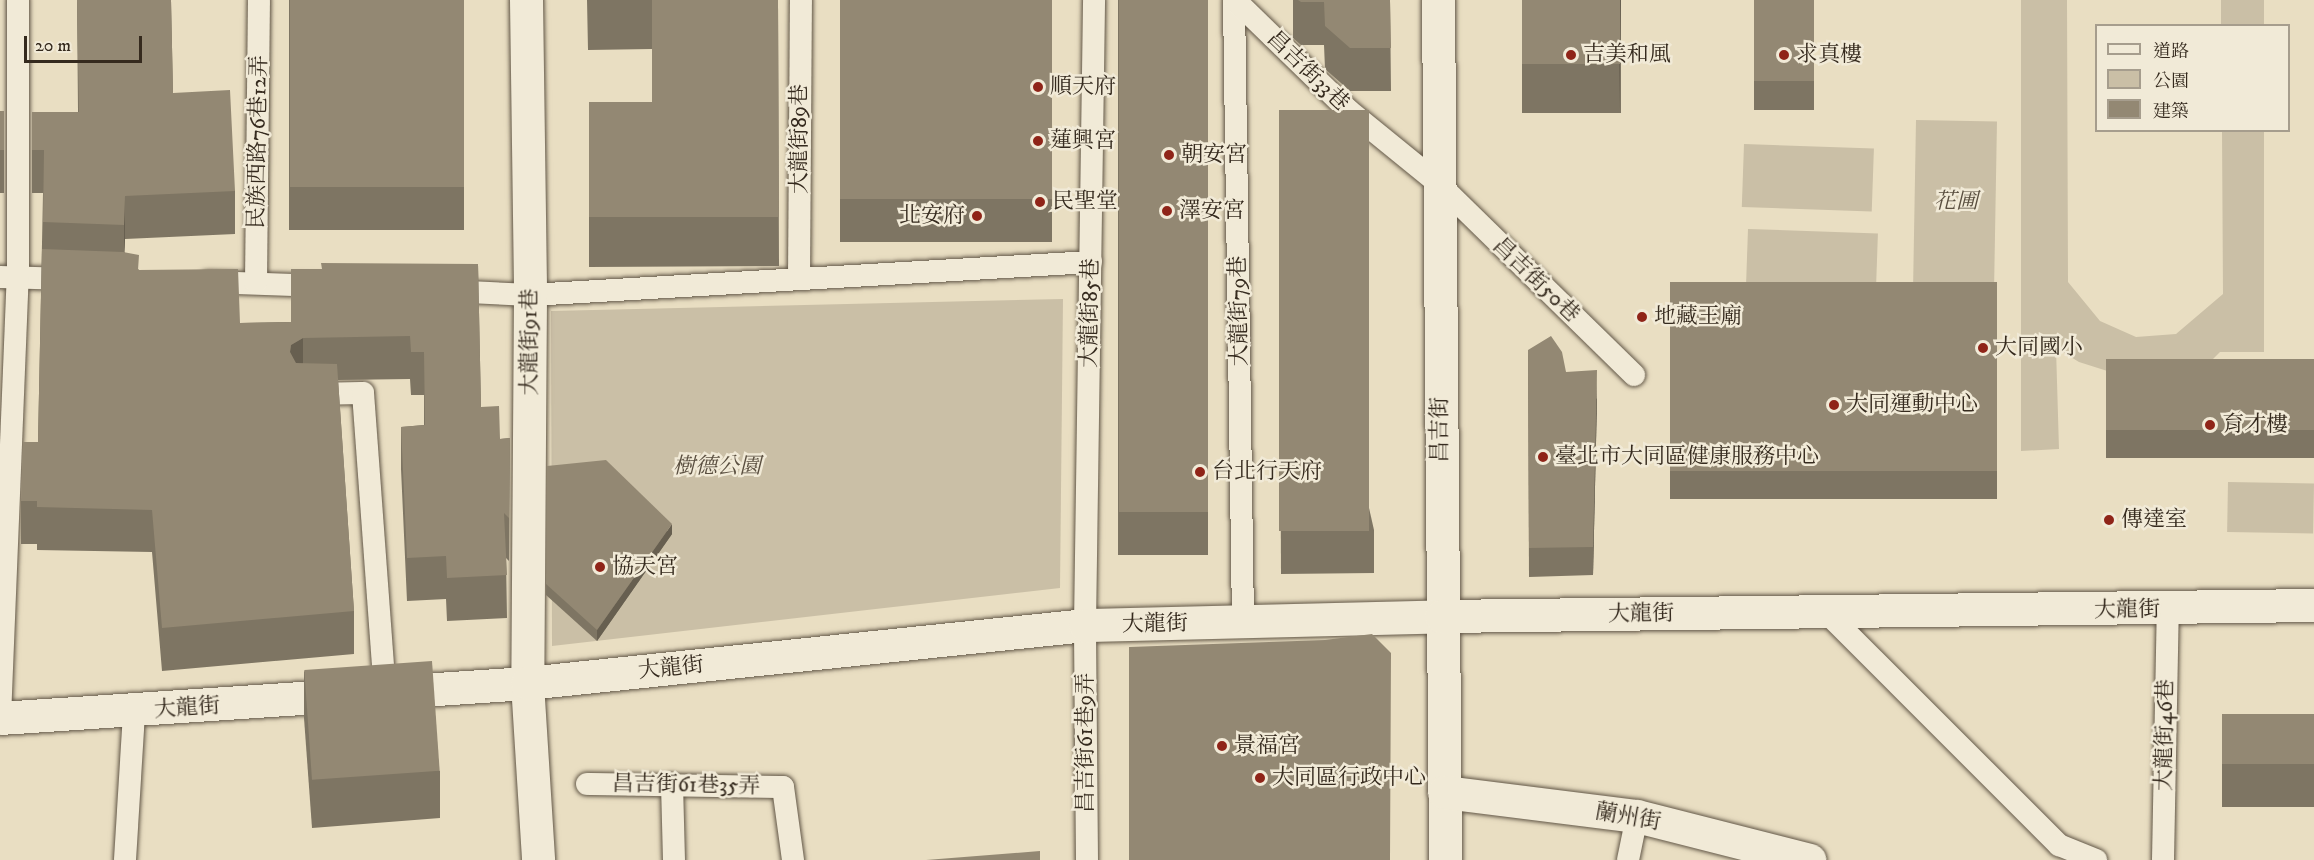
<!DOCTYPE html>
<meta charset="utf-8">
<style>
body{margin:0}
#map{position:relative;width:2314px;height:860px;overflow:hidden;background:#e9dec2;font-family:"IM FELL DW Pica","Noto Serif TC",serif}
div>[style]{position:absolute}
.green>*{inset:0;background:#cabfa6;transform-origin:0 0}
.roads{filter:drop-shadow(0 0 2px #625747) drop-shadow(0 0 2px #625747)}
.service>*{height:22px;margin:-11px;padding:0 11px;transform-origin:11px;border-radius:11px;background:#f1ead7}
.minor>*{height:33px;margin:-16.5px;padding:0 16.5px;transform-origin:16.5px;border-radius:16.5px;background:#f1ead7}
.wall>*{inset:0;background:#7e7563;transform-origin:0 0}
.shaded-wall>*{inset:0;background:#675f50}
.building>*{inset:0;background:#938873;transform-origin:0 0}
.dots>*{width:16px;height:16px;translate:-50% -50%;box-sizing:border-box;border:3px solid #f1ead7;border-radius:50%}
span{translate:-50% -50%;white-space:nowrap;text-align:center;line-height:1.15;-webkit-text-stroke:5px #f1ead7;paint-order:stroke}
.poi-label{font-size:22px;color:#352a1e}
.left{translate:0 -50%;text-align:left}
.right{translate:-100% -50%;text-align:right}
.street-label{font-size:22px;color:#352a1e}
.park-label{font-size:22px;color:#5a4f40;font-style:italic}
.legend{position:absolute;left:2095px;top:24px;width:195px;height:108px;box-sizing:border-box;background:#f1ead7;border:2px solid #a69d8d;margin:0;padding:8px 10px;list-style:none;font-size:18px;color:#352a1e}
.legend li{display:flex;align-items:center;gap:12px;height:30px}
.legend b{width:30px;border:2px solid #a69d8d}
.scale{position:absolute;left:24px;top:36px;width:118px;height:27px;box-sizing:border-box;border:3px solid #352a1e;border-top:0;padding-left:8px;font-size:18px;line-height:21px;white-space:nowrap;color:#352a1e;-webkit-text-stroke:4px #f1ead7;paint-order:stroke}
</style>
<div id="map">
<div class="green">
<i style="clip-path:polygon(2021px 0,2067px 0,2068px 282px,2100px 321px,2136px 337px,2176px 334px,2223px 294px,2222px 131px,2264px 131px,2264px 352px,2220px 352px,2199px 373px,2142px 382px,2079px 362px,2056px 348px,2059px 449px,2021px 451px)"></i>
<i style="left:2221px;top:0;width:43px;height:25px"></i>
<i style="left:1916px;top:120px;width:81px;height:165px;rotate:1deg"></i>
<i style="left:1744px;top:144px;width:130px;height:63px;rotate:2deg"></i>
<i style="left:1748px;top:229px;width:130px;height:63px;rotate:2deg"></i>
<i style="clip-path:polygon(1063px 299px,1060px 588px,552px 646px,551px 311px)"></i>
<i style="left:2228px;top:482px;width:86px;height:50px;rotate:1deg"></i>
</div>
<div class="roads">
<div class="service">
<i style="left:1234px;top:0;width:621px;rotate:89.17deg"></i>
<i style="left:1235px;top:0;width:158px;rotate:44.2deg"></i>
<i style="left:1348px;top:110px;width:117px;rotate:39.1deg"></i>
<i style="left:1439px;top:184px;width:273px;rotate:44.4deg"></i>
<i style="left:0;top:277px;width:70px;rotate:1.6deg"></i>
<i style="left:799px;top:278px;width:278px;rotate:-89.6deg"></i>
<i style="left:208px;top:282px;width:114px;rotate:2deg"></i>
<i style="left:256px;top:283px;width:283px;rotate:-89.4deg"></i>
<i style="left:448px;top:291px;width:82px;rotate:2.8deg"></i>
<i style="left:530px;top:295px;width:562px;rotate:-3.37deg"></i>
<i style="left:310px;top:394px;width:53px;rotate:-1.1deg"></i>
<i style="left:363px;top:393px;width:302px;rotate:85.8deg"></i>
<i style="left:1826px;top:612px;width:330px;rotate:45deg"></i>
<i style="left:2059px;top:845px;width:40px;rotate:22deg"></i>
<i style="left:0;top:718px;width:441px;rotate:-87.7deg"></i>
<i style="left:18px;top:277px;width:277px;rotate:-90deg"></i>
<i style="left:587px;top:784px;width:196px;rotate:0.9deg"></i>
<i style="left:783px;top:787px;width:74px;rotate:82.2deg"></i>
<i style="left:672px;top:784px;width:76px;rotate:88.5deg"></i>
<i style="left:125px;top:860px;width:148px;rotate:-86.5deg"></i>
<i style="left:1087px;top:860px;width:235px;rotate:-90.5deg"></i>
<i style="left:1085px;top:625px;width:625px;rotate:-89.17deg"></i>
<i style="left:1628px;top:860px;width:45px;rotate:-78.4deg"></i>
<i style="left:2163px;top:860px;width:251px;rotate:-88.9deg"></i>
</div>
<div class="minor">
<i style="left:526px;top:0;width:295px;rotate:89.2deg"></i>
<i style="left:530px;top:295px;width:388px;rotate:90.4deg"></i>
<i style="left:527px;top:683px;width:177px;rotate:86.4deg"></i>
<i style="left:1438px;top:0;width:860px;rotate:89.53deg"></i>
<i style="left:0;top:718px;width:528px;rotate:-3.8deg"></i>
<i style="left:527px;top:683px;width:561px;rotate:-5.93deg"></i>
<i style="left:1085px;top:625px;width:356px;rotate:-1.4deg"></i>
<i style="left:1441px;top:616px;width:873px;rotate:-0.72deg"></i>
<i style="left:1444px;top:792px;width:194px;rotate:7.1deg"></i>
<i style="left:1637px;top:816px;width:178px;rotate:14.3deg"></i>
</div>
</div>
<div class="wall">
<i style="clip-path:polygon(77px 0,171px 0,173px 93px,235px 191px,235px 234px,125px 239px,124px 252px,139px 270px,240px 323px,291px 322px,321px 269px,478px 264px,481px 407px,500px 439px,510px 438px,509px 561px,506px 558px,507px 618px,447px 621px,446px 599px,407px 601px,401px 469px,401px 427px,424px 425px,424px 395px,411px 395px,410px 379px,338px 380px,354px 611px,354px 654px,162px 671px,152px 552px,37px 550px,37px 544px,21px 544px,21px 501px,38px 442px,43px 193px,32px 193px,32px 112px,78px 112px)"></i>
<i style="left:289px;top:0;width:175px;height:230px"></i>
<i style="clip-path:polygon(587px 0,778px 0,779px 266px,589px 267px,589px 102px,652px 102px,652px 49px,588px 50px)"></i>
<i style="left:840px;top:0;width:212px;height:242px"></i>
<i style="left:1118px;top:0;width:90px;height:555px"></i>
<i style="clip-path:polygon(1293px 0,1390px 0,1391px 91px,1350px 91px,1325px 69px,1324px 45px,1301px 45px,1293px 38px)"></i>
<i style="left:1522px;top:0;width:99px;height:113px"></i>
<i style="left:1754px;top:0;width:60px;height:110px"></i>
<i style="clip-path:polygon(1279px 110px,1374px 530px,1374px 573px,1281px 574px)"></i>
<i style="left:0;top:111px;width:4px;height:82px"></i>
<i style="left:1670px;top:282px;width:327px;height:217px"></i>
<i style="clip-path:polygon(1528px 350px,1566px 372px,1597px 399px,1593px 575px,1529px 577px)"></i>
<i style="left:2314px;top:359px;width:99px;height:208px;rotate:90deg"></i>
<i style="clip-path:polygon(547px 466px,672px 534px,597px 641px,546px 595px)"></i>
<i style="clip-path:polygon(304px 671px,440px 771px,440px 818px,312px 828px,304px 718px)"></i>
<i style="left:2314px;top:714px;width:93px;height:92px;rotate:90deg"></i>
</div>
<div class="shaded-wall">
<i style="clip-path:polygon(1620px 0,1621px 0,1619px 109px,1619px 60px)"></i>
<i style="clip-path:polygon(125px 196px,125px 239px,124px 268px,124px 225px)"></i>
<i style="clip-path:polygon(303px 338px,303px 381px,290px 352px,291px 345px)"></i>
<i style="clip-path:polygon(1597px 370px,1597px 399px,1593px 575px,1593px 547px)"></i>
<i style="clip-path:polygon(672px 524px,672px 534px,597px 641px,597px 630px)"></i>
</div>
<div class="building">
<i style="clip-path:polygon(77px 0,171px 0,173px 93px,230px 90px,235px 191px,125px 196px,124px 225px,43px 222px,44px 150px,32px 150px,32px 112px,79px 112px)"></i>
<i style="left:290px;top:0;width:174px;height:187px"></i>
<i style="clip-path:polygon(588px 0,778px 0,779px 217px,589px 217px,589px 102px,652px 102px,652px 0)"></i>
<i style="left:840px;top:0;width:212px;height:199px"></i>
<i style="left:1119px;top:0;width:89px;height:512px"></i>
<i style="clip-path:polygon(1298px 0,1390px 0,1391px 48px,1350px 48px,1325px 26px,1324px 2px,1301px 2px)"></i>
<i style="left:1522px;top:0;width:98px;height:64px"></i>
<i style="left:1754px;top:0;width:60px;height:81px"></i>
<i style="left:1279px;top:110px;width:90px;height:421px"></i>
<i style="left:0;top:111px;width:4px;height:39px"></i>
<i style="clip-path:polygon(42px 249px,123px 252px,139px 255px,138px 270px,238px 269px,240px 323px,291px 322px,291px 269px,322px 269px,321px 263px,478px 264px,481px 407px,499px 406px,500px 439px,510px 438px,509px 518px,504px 513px,507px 575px,447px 578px,446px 556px,407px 558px,401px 427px,425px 425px,424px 352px,411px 352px,410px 336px,303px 338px,291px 345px,290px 352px,296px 363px,337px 364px,354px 611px,162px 628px,152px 510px,37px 507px,37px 501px,21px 501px,23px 442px,38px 442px)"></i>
<i style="left:1670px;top:282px;width:327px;height:189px"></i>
<i style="clip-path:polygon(1551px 336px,1562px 352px,1566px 372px,1597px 370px,1593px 547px,1529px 548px,1528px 350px)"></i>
<i style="left:2314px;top:359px;width:71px;height:208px;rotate:90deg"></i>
<i style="clip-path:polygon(606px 460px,672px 524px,597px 630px,546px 584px,547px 466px)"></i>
<i style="clip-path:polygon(1372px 634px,1391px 653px,1390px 860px,1129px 860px,1129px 647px,1325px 640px)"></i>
<i style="left:432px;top:661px;width:110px;height:128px;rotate:86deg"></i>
<i style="left:2314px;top:714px;width:50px;height:92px;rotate:90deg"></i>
<i style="clip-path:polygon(1040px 851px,1040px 860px,926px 860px)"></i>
</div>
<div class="dots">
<i style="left:1571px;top:55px;background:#8f2418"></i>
<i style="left:1784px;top:55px;background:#8f2418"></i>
<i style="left:1038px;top:87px;background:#8f2418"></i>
<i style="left:1038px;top:141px;background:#8f2418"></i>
<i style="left:1169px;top:155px;background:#8f2418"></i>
<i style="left:1040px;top:202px;background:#8f2418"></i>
<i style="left:1167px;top:211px;background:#8f2418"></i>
<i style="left:977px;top:216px;background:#8f2418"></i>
<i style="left:1642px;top:317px;background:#8f2418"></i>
<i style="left:1983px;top:348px;background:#8f2418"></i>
<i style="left:1834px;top:405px;background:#8f2418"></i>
<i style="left:2210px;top:425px;background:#8f2418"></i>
<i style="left:1543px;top:457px;background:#8f2418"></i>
<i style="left:1200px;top:472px;background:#8f2418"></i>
<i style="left:2109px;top:520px;background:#8f2418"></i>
<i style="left:600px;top:567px;background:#8f2418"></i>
<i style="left:1222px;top:746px;background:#8f2418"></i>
<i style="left:1260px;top:778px;background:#8f2418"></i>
</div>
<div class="poi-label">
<span class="left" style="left:1583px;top:55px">吉美和風</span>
<span class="left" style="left:1796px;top:55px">求真樓</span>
<span class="left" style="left:1050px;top:87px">順天府</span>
<span class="left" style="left:1050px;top:141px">蓮興宮</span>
<span class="left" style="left:1181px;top:155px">朝安宮</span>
<span class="left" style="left:1052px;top:202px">民聖堂</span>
<span class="left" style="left:1179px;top:211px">澤安宮</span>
<span class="right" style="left:965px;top:216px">北安府</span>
<span class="left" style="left:1654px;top:317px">地藏王廟</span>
<span class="left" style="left:1995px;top:348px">大同國小</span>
<span class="left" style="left:1846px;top:405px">大同運動中心</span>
<span class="left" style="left:2222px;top:425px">育才樓</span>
<span class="left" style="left:1555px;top:457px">臺北市大同區健康服務中心</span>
<span class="left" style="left:1212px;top:472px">台北行天府</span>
<span class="left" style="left:2121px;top:520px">傳達室</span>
<span class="left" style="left:612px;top:567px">協天宮</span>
<span class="left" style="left:1234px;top:746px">景福宮</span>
<span class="left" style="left:1272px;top:778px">大同區行政中心</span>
</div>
<div class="street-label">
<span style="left:1308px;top:71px;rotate:44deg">昌吉街33巷</span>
<span style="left:800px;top:139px;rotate:-90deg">大龍街89巷</span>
<span style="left:258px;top:142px;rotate:-89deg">民族西路76巷12弄</span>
<span style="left:1536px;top:280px;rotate:44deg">昌吉街50巷</span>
<span style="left:1239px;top:311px;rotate:-91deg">大龍街79巷</span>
<span style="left:1090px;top:313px;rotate:-89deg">大龍街85巷</span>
<span style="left:530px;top:342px;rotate:-90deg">大龍街91巷</span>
<span style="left:1440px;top:430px;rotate:-90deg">昌吉街</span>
<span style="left:2127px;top:610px;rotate:-1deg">大龍街</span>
<span style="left:1641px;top:614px;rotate:-1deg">大龍街</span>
<span style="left:1155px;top:624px;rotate:-1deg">大龍街</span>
<span style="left:671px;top:668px;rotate:-6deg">大龍街</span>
<span style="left:187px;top:708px;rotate:-4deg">大龍街</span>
<span style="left:2165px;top:735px;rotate:-89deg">大龍街46巷</span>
<span style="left:1086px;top:743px;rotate:-90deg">昌吉街61巷9弄</span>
<span style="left:686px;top:785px;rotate:1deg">昌吉街61巷35弄</span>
<span style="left:1628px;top:817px;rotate:10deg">蘭州街</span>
</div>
<div class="park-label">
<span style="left:1956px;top:202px">花圃</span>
<span style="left:717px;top:467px">樹德公園</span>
</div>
<ul class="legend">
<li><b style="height:8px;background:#f1ead7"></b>道路</li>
<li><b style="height:16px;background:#cabfa6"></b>公園</li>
<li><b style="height:16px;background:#938873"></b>建築</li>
</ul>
<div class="scale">20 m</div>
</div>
